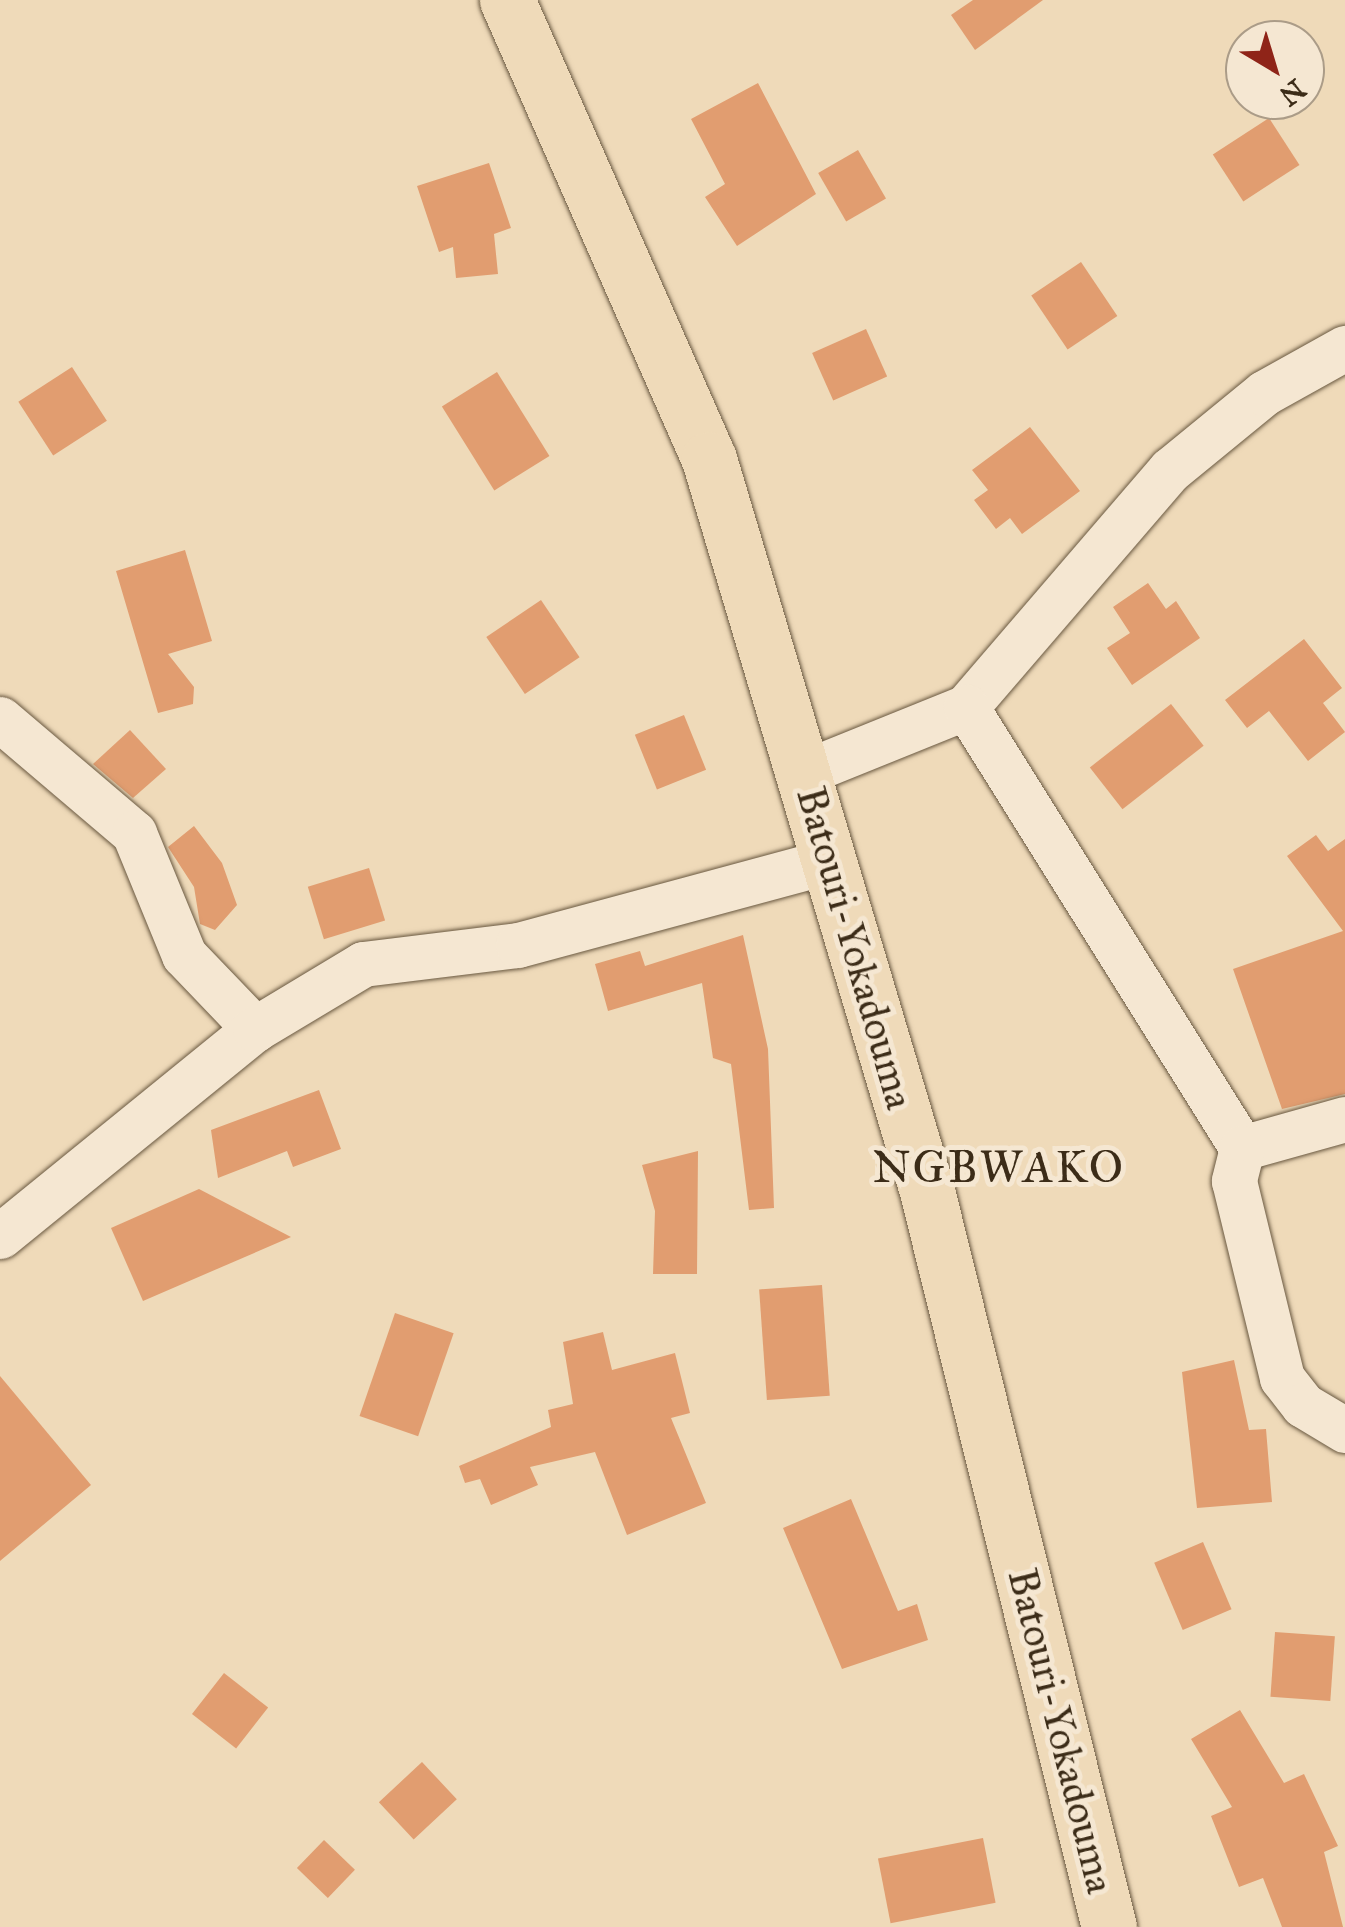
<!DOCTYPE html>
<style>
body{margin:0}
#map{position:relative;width:1345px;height:1927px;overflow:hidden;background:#efdab9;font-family:"IM FELL Great Primer",serif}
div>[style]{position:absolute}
.building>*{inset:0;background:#e19d70;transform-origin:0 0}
.roads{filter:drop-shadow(0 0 2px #695840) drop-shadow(0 0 2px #695840)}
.street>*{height:45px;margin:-22.5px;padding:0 22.5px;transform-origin:22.5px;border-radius:22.5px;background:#f5e7d2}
.highway>*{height:55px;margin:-27.5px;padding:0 27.5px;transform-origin:27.5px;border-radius:27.5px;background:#efdab9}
span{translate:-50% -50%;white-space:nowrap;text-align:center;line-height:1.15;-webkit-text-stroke:10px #f5e7d2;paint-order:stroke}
.street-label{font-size:40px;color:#3c2c18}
.quarter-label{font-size:45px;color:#3c2c18;letter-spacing:2.5px}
.north{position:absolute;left:1225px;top:20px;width:100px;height:100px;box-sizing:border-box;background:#f5e7d2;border:2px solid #ab9c88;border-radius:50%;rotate:142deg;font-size:28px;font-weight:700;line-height:40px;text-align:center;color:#3c2c18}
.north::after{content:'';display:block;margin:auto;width:35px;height:45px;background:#8f2418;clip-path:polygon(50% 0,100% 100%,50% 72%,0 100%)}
</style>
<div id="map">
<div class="building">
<i style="clip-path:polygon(973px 0,1043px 0,975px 50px,951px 15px)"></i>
<i style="clip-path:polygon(758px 83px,816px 194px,737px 246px,705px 197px,725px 184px,691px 119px)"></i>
<i style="left:1269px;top:118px;width:56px;height:67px;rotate:57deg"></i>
<i style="left:858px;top:150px;width:56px;height:46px;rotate:60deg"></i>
<i style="clip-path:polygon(489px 163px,511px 228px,494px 234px,498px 274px,456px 278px,453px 247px,439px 252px,417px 186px)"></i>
<i style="left:1081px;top:262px;width:65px;height:60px;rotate:56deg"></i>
<i style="left:866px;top:329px;width:52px;height:59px;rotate:66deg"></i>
<i style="left:72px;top:367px;width:64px;height:64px;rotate:57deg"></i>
<i style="left:497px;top:372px;width:99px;height:65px;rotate:58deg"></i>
<i style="clip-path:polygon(1030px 427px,1080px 491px,1022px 534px,1010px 518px,996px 529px,974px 500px,988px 490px,972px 470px)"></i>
<i style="clip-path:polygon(185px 550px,212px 641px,168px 654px,194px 687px,193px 704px,158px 713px,116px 571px)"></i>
<i style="clip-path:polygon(1148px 583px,1166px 609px,1176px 601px,1200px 638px,1132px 685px,1107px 648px,1130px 633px,1113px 607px)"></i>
<i style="left:541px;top:600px;width:69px;height:66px;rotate:56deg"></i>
<i style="clip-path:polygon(1304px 639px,1342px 688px,1323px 703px,1345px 732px,1308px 761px,1269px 711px,1247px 728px,1225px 700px)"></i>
<i style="left:1171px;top:704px;width:53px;height:103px;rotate:52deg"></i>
<i style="left:684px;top:715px;width:59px;height:53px;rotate:68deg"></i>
<i style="clip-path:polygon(130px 730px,166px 769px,133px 798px,93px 764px)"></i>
<i style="clip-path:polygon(194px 826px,222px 863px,237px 905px,215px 930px,200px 924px,194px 887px,168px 847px)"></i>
<i style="clip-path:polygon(1316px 835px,1328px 851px,1345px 839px,1345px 1094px,1282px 1109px,1233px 969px,1343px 931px,1287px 856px)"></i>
<i style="left:369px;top:868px;width:55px;height:64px;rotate:73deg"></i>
<i style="clip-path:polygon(743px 935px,768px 1049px,774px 1208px,749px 1210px,731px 1064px,713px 1058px,702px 983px,608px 1011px,595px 964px,640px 951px,645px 966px)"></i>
<i style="clip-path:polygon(319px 1090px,341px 1149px,293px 1167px,287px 1151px,218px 1178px,211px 1130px)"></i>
<i style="clip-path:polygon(698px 1151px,697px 1274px,653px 1274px,655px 1211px,642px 1165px)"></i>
<i style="clip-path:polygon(199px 1189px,291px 1237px,143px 1301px,111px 1228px)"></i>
<i style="left:822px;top:1285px;width:111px;height:63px;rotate:86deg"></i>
<i style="left:395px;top:1313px;width:62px;height:109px;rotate:19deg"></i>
<i style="clip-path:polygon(603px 1332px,612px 1370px,675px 1353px,690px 1413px,671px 1418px,706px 1503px,627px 1535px,595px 1452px,530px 1467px,538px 1485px,491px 1505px,480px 1479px,465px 1483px,459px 1466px,551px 1427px,548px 1410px,573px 1404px,563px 1342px)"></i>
<i style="clip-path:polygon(1234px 1360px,1249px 1430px,1266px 1429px,1272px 1502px,1197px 1508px,1182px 1372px)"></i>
<i style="clip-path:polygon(0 1376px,91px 1485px,0 1561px)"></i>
<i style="clip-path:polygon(851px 1499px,898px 1611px,917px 1604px,928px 1640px,842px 1669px,783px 1528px)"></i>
<i style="left:1203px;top:1542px;width:73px;height:53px;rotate:67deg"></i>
<i style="left:1275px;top:1632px;width:60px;height:65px;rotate:4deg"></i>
<i style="left:224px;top:1673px;width:56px;height:52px;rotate:38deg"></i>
<i style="clip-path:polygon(1240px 1710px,1284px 1783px,1304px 1774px,1338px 1846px,1324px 1852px,1343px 1927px,1282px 1927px,1263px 1878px,1239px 1887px,1211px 1816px,1232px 1807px,1191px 1739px)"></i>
<i style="left:422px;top:1762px;width:51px;height:59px;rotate:47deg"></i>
<i style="left:983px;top:1838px;width:66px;height:107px;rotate:79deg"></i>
<i style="left:324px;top:1840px;width:43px;height:39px;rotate:44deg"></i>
</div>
<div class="roads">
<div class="street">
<i style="left:966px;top:707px;width:313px;rotate:-49.3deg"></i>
<i style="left:1170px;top:470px;width:122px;rotate:-39.3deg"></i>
<i style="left:1264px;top:393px;width:93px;rotate:-29.1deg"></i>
<i style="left:0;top:719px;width:176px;rotate:40.4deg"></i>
<i style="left:134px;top:833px;width:132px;rotate:67.7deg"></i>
<i style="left:184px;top:955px;width:103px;rotate:46.2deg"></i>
<i style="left:803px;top:773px;width:176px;rotate:-22deg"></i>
<i style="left:966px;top:707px;width:520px;rotate:57.96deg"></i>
<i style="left:1345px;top:1119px;width:107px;rotate:164.3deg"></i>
<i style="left:1242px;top:1148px;width:34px;rotate:104deg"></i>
<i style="left:1234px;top:1181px;width:203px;rotate:76.3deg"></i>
<i style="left:1282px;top:1378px;width:34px;rotate:52deg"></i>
<i style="left:1303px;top:1405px;width:49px;rotate:30.8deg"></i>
<i style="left:0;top:1236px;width:328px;rotate:-39.1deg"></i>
<i style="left:255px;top:1029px;width:126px;rotate:-31deg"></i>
<i style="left:363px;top:964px;width:156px;rotate:-7deg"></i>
<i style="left:518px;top:945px;width:319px;rotate:-15.1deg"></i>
</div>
<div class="highway">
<i style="left:507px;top:0;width:501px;rotate:66.25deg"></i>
<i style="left:709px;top:459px;width:764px;rotate:73.42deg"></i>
<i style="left:927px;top:1191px;width:758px;rotate:76.11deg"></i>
</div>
</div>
<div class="street-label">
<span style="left:855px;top:948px;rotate:74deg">Batouri-Yokadouma</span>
<span style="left:1061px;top:1731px;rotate:76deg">Batouri-Yokadouma</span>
</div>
<div class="quarter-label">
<span style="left:999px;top:1167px">NGBWAKO</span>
</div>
<div class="north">N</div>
</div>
